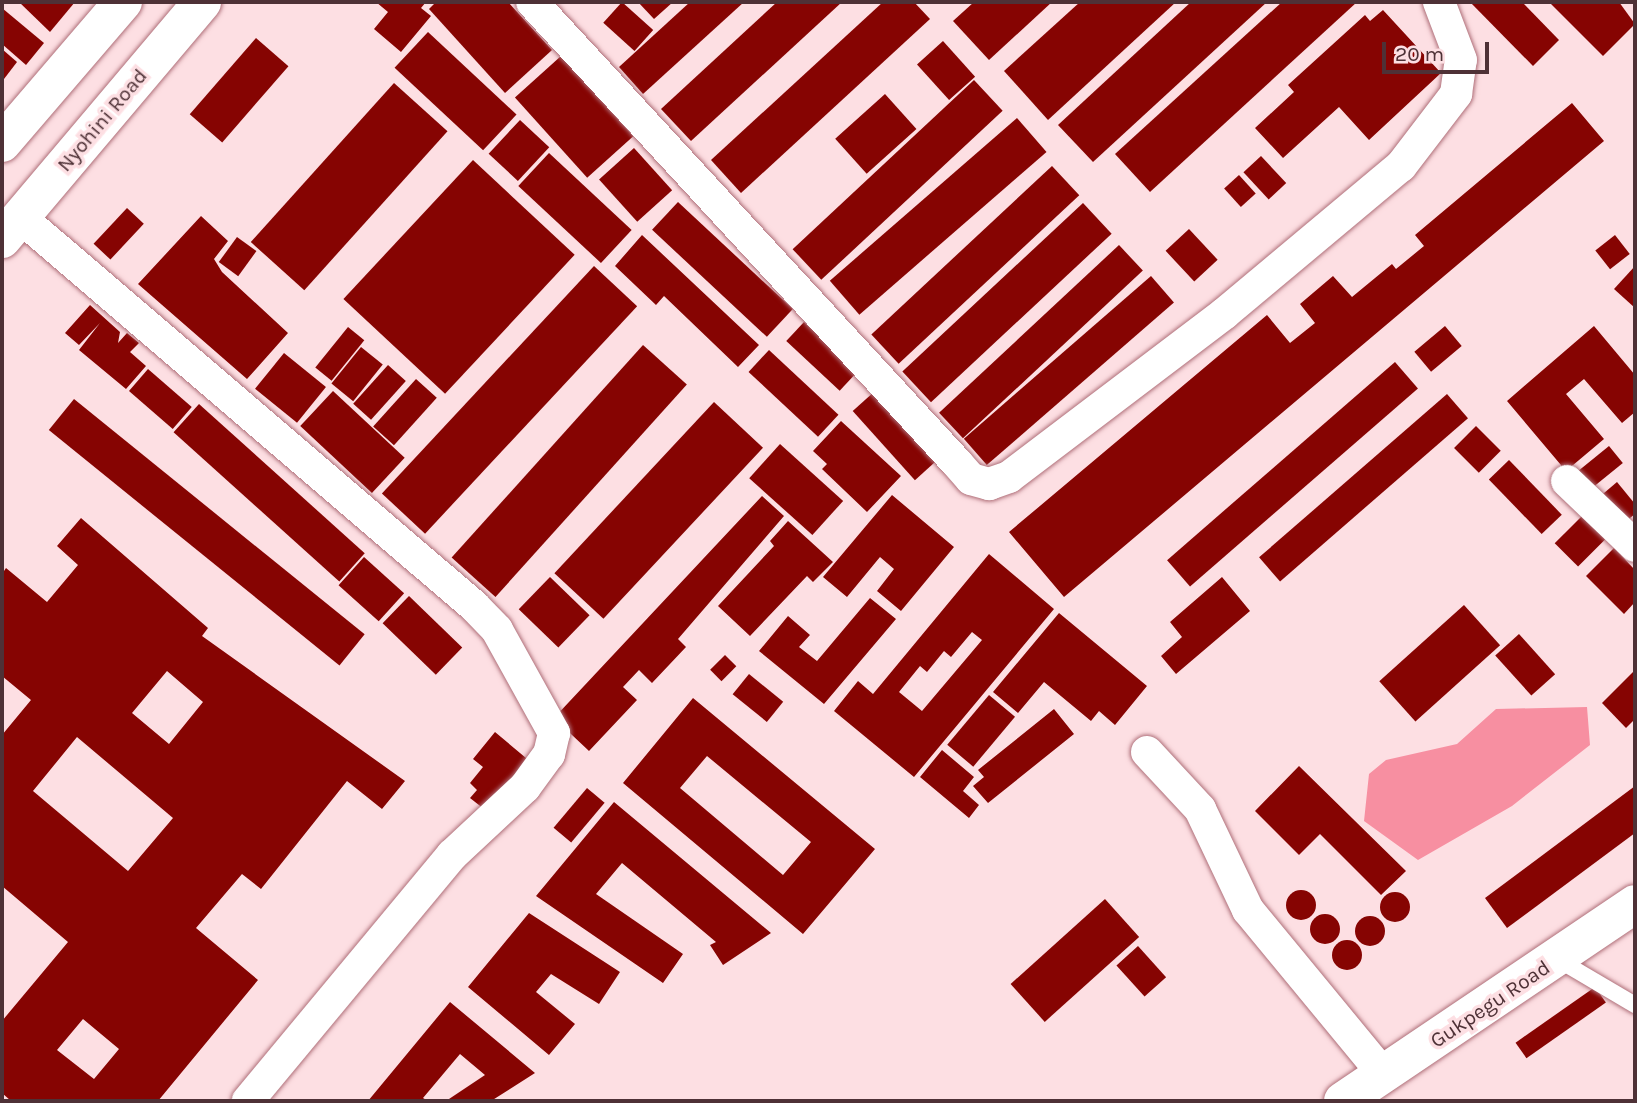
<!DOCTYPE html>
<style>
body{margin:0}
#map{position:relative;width:1637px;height:1103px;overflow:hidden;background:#fddfe3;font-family:Karla,sans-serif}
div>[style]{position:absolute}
.forest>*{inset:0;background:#f78fa1}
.building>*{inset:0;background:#860402;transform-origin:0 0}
.round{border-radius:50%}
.roads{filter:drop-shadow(0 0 2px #af6f79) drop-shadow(0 0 2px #af6f79)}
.service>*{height:16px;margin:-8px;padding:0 8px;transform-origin:8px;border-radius:8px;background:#fff}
.minor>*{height:32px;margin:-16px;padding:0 16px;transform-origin:16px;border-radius:16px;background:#fff}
.tertiary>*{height:38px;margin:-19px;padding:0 19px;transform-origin:19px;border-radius:19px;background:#fff}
.secondary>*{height:38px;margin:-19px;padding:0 19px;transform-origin:19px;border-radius:19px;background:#fff}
span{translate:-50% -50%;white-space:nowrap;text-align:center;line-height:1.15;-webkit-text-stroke:7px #fddfe3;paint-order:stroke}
.street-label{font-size:21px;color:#4e3136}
.frame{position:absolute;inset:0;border:4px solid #4e3136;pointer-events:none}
.scale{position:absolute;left:1382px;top:42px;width:107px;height:32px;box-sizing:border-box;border:4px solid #4e3136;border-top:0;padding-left:9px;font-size:21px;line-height:24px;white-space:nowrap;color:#4e3136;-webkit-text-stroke:5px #fddfe3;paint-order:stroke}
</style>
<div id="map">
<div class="forest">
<i style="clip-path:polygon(1587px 707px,1590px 745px,1512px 806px,1418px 860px,1364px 821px,1369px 774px,1386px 760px,1457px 744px,1496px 709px)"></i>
</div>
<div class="building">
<i style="clip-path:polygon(19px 2px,75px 2px,50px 32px)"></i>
<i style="clip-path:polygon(376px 2px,426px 2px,421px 8px,431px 16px,401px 52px,374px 29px,388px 12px)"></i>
<i style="clip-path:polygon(436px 2px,508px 2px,552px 50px,505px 93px,429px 9px)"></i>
<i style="left:622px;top:2px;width:42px;height:28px;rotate:42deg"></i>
<i style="clip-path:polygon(638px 2px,673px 2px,654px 19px)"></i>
<i style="clip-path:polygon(690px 2px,744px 2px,643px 94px,619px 67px)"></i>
<i style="clip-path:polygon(777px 2px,842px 2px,691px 141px,661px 109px)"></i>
<i style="clip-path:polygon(883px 2px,914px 2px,930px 19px,741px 193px,711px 160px)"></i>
<i style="clip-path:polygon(974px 2px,1052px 2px,989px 60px,953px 21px)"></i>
<i style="clip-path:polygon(1080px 2px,1176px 2px,1048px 120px,1004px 71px)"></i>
<i style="clip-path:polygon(1191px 2px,1267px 2px,1093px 162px,1058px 125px)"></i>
<i style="clip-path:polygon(1282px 2px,1357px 2px,1150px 192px,1115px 154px)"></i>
<i style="clip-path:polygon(1470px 2px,1522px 2px,1559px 40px,1533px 66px)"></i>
<i style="clip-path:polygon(1549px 2px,1619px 2px,1635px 24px,1603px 56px)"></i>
<i style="clip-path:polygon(2px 8px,44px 43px,26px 65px,2px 44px)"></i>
<i style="clip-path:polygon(1383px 10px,1441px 73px,1369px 140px,1339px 107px,1283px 158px,1255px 128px,1294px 92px,1288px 85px,1365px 15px,1370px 21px)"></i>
<i style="left:428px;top:32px;width:121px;height:49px;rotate:43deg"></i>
<i style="left:256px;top:38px;width:43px;height:101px;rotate:41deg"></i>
<i style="left:943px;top:41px;width:48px;height:35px;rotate:48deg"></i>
<i style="clip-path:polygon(2px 49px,17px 62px,4px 79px,2px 77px)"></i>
<i style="left:561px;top:56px;width:108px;height:62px;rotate:48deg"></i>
<i style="left:974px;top:80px;width:42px;height:248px;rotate:47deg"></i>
<i style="left:394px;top:83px;width:72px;height:214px;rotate:42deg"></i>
<i style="left:885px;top:94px;width:47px;height:67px;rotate:48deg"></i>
<i style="clip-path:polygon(1572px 103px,1604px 141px,1064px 597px,1009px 532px,1267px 315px,1290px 343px,1315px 323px,1300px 304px,1333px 276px,1352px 297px,1392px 264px,1396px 269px,1424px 246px,1415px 235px)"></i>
<i style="left:1017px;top:118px;width:45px;height:248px;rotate:49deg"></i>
<i style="left:520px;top:120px;width:40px;height:46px;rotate:43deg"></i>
<i style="left:634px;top:148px;width:57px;height:47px;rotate:48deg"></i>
<i style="left:549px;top:153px;width:113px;height:45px;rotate:43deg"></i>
<i style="left:1261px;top:156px;width:37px;height:24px;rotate:47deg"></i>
<i style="left:473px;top:160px;width:139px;height:190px;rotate:43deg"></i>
<i style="left:1052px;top:166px;width:40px;height:247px;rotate:47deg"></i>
<i style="left:1239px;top:175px;width:25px;height:20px;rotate:48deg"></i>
<i style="left:678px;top:202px;width:157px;height:38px;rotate:43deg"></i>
<i style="left:1083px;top:203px;width:42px;height:247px;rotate:47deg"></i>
<i style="left:127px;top:208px;width:23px;height:49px;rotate:43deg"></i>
<i style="clip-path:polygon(201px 216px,228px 241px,214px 259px,222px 272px,288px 333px,247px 379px,138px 284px)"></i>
<i style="left:1189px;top:229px;width:42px;height:32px;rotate:47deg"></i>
<i style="clip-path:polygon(642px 235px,759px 345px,738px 367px,664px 296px,656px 305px,615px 266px)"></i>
<i style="left:1615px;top:235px;width:24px;height:25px;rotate:52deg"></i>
<i style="left:237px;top:237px;width:24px;height:31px;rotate:36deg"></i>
<i style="left:1119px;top:245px;width:35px;height:246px;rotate:47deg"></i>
<i style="left:594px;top:266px;width:59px;height:311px;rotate:43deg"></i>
<i style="clip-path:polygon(1635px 266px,1635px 308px,1614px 289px)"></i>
<i style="left:1151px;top:276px;width:35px;height:248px;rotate:49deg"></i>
<i style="clip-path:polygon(90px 305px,120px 332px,118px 343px,127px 333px,139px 343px,130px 352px,146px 366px,126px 389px,79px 350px,100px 323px,79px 345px,65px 333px)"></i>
<i style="left:804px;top:322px;width:73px;height:26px;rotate:43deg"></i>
<i style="left:1445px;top:326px;width:26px;height:40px;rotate:50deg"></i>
<i style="clip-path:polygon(1594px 326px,1635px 375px,1635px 412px,1622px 423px,1584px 379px,1566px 394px,1604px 439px,1566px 471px,1507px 401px)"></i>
<i style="left:348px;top:327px;width:21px;height:52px;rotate:39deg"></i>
<i style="left:643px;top:345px;width:59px;height:286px;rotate:42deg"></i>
<i style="left:361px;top:347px;width:28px;height:47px;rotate:39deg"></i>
<i style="left:769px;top:350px;width:95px;height:30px;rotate:43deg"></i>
<i style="left:284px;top:353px;width:54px;height:46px;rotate:39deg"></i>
<i style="left:1395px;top:362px;width:35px;height:302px;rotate:49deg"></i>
<i style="left:388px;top:365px;width:24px;height:52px;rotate:42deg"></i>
<i style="left:148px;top:369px;width:58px;height:29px;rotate:41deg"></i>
<i style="left:416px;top:379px;width:28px;height:64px;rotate:42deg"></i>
<i style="left:333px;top:391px;width:98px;height:48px;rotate:43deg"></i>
<i style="left:875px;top:391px;width:93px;height:30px;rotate:48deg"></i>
<i style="left:1447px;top:394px;width:32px;height:249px;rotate:49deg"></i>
<i style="left:74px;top:399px;width:374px;height:40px;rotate:39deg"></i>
<i style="left:714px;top:402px;width:67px;height:234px;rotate:43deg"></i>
<i style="left:199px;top:404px;width:223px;height:38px;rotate:42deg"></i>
<i style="clip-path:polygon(841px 421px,901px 476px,867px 512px,822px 469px,827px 464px,813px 451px)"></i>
<i style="left:1476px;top:426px;width:35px;height:31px;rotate:45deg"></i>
<i style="left:780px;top:444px;width:85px;height:46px;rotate:42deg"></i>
<i style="left:1609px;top:446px;width:22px;height:42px;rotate:51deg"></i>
<i style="left:1509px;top:460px;width:76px;height:28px;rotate:46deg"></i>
<i style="clip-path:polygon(1617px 482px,1635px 504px,1635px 514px,1620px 526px,1597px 499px)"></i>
<i style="clip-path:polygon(892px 495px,954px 547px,901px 611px,877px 591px,894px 569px,880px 557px,847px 597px,823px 577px)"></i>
<i style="clip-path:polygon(762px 496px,784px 516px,678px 639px,686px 647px,652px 683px,639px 670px,623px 687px,637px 700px,589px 751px,554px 718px)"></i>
<i style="left:1583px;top:515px;width:33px;height:40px;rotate:45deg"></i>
<i style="clip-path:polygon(evenodd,81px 518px,208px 628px,202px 636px,405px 781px,382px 809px,347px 781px,261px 889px,242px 874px,196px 928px,258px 980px,158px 1101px,11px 1101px,2px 1093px,2px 1021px,68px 942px,2px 886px,2px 735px,31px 700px,2px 676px,2px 574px,6px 568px,47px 602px,78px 565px,57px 546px,81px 518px,167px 671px,203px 702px,169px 744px,132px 713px,167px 671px,81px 518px,77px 737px,173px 818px,128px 871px,33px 791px,77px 737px,81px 518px,83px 1019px,119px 1049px,94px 1079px,57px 1050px,83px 1019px)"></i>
<i style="clip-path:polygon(788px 521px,833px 562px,813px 582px,807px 576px,750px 636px,718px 606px,774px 546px,770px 541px)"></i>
<i style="clip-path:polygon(1614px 548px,1635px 570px,1635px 602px,1624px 614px,1586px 576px)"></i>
<i style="clip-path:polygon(evenodd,989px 554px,1054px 609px,914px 777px,834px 711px,858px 681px,873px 694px,989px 554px,972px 632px,982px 640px,922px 711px,899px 692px,920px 666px,927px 672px,944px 651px,951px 657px,972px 632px)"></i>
<i style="left:364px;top:557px;width:54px;height:38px;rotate:42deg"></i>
<i style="left:550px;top:577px;width:55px;height:45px;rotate:44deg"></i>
<i style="clip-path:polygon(1222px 577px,1250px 611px,1176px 674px,1161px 656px,1182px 637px,1170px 622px)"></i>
<i style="left:409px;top:596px;width:74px;height:38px;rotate:44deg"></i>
<i style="clip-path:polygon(870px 598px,896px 619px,824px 704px,759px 651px,788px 616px,810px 635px,799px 647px,817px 661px)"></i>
<i style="left:1464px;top:605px;width:54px;height:114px;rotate:48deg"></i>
<i style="clip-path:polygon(1059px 613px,1147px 686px,1115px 725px,1099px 711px,1091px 721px,1044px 682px,1018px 713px,993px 692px)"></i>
<i style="left:1519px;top:634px;width:54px;height:32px;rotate:48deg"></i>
<i style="left:725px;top:655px;width:16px;height:21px;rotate:45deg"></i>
<i style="clip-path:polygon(1633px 672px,1635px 719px,1626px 728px,1602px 703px)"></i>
<i style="left:749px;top:674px;width:44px;height:26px;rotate:39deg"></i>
<i style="left:989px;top:695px;width:34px;height:65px;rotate:40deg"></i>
<i style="clip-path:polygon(evenodd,693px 698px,875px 849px,803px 934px,623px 783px,693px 698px,707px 756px,811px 842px,783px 875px,680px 788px,707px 756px)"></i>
<i style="clip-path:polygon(1054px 709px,1074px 734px,988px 803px,973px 786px,984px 777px,978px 770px)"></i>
<i style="clip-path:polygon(495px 732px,532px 763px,484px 809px,470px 798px,477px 790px,470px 783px,483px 767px,473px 759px)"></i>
<i style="clip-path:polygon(942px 750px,974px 777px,963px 791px,979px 805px,969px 818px,920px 777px)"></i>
<i style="clip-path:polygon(1299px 766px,1406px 871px,1381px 895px,1320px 834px,1299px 855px,1255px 811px)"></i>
<i style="clip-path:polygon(1635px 786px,1635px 833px,1507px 928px,1485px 898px)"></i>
<i style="left:587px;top:788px;width:23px;height:52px;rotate:40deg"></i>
<i style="clip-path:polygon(614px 802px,771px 933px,723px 965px,710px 945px,716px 942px,622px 863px,596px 894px,683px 954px,663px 983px,536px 896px)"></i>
<i class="round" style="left:1286px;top:890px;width:30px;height:30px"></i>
<i class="round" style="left:1380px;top:892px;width:30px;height:30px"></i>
<i style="left:1105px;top:899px;width:51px;height:127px;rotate:48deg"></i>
<i style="clip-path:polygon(529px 913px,620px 972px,599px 1004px,551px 974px,536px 992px,575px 1024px,549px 1055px,468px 987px)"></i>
<i class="round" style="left:1310px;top:914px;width:30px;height:30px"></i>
<i class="round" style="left:1355px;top:916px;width:30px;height:30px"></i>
<i class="round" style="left:1332px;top:940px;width:30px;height:30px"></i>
<i style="left:1138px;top:946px;width:42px;height:29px;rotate:48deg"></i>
<i style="left:1595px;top:987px;width:19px;height:97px;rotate:55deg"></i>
<i style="clip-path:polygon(450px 1002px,535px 1073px,491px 1101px,446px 1101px,485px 1075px,460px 1054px,423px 1098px,428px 1101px,368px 1101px)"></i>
</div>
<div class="roads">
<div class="service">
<i style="left:1557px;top:959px;width:91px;rotate:30.5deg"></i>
</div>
<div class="minor">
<i style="left:532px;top:2px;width:627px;rotate:47.33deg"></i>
<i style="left:957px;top:463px;width:21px;rotate:49deg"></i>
<i style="left:971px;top:479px;width:19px;rotate:16deg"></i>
<i style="left:989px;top:484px;width:21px;rotate:-19deg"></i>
<i style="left:1009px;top:477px;width:271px;rotate:-37.2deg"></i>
<i style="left:1225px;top:313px;width:229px;rotate:-39.9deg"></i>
<i style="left:1401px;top:166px;width:91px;rotate:-52.6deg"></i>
<i style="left:1456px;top:94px;width:34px;rotate:-82deg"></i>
<i style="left:1461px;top:60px;width:62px;rotate:-110.8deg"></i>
<i style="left:20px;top:217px;width:598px;rotate:40.59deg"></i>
<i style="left:474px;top:606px;width:33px;rotate:46deg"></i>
<i style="left:497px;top:630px;width:118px;rotate:61deg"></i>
<i style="left:554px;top:733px;width:22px;rotate:103deg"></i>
<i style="left:549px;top:754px;width:41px;rotate:126deg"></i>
<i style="left:525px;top:787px;width:100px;rotate:137deg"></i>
<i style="left:452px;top:855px;width:320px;rotate:129.7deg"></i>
<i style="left:1567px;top:481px;width:94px;rotate:43.7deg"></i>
<i style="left:1147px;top:752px;width:78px;rotate:47.1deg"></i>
<i style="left:1200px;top:809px;width:112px;rotate:64.6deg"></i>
<i style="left:1248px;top:910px;width:214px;rotate:50.5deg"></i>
</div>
<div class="tertiary">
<i style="left:1343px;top:1101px;width:352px;rotate:-34deg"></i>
</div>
<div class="secondary">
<i style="left:2px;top:143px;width:186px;rotate:-49.4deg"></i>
<i style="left:2px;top:239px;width:310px;rotate:-49.8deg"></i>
</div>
</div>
<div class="street-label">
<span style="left:102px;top:120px;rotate:-50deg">Nyohini Road</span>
<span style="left:1490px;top:1004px;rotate:-34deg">Gukpegu Road</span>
</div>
<div class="frame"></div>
<div class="scale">20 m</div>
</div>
